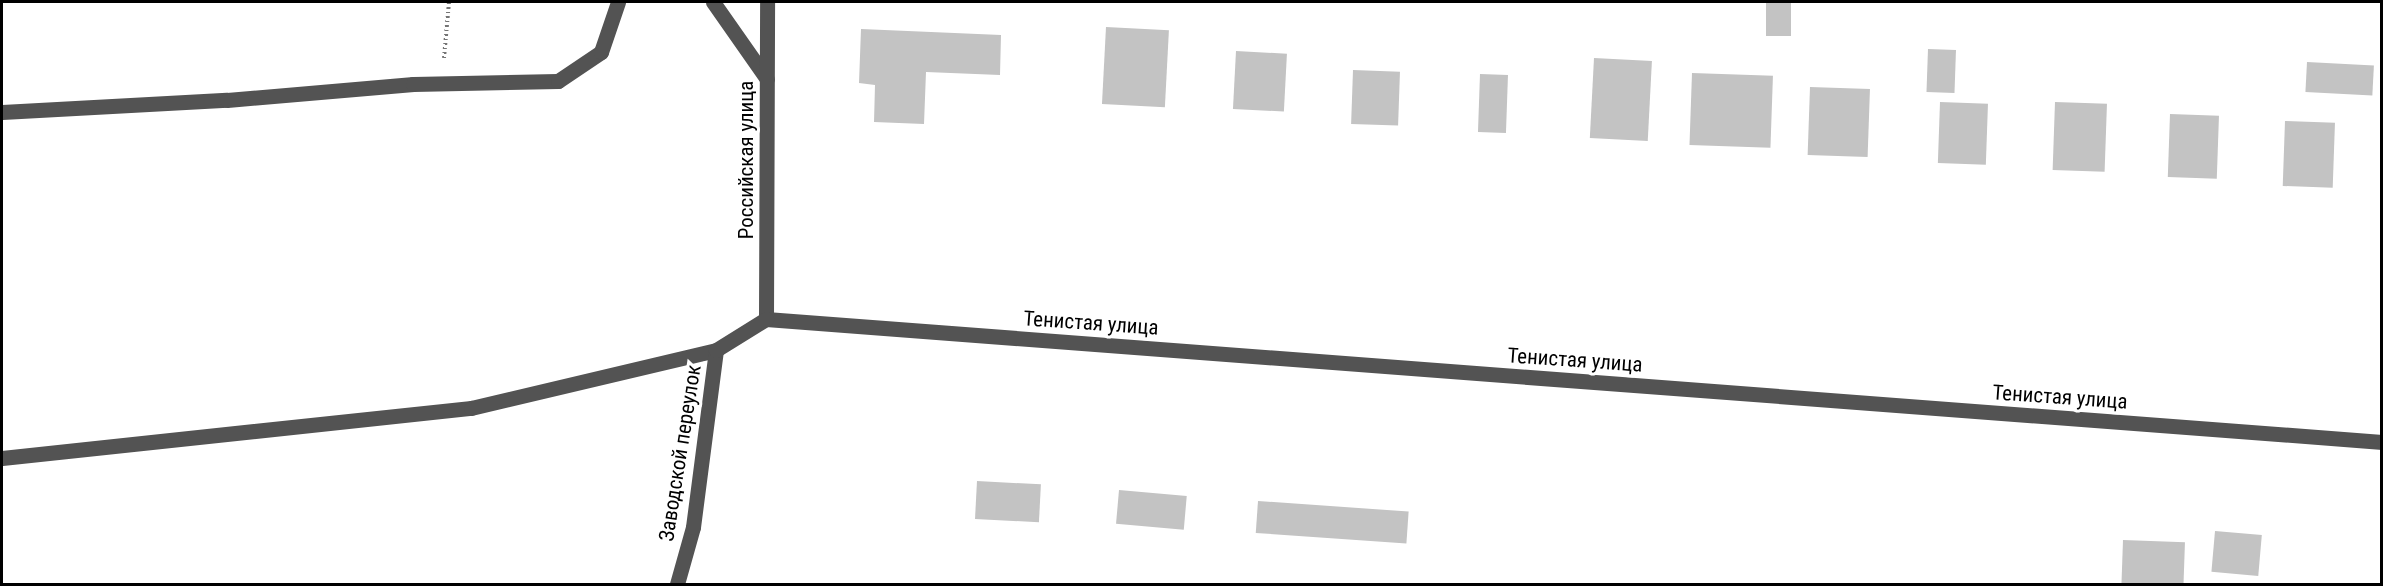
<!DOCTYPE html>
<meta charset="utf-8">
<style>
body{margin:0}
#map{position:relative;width:2383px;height:586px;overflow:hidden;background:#fff;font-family:"Roboto Condensed",sans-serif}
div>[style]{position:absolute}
.building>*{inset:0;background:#c3c3c3;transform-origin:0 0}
.path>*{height:4px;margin-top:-2px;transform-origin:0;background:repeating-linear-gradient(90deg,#757575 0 1.5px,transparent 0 4.5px)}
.minor>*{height:15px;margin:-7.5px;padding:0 7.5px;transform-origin:7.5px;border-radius:7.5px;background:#535353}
span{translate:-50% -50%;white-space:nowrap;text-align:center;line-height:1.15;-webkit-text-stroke:6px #fff;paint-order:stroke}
.street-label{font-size:21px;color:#000}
.frame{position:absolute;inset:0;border:3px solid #000;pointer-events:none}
</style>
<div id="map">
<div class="building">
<i style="left:1766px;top:2px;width:25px;height:34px"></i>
<i style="left:1106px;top:27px;width:63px;height:77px;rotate:3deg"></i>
<i style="clip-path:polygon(861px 29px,1001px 35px,1000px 75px,926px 72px,924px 124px,874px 122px,875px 85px,859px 83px)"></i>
<i style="left:1928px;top:49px;width:28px;height:43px;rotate:2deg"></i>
<i style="left:1236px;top:51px;width:51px;height:58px;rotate:3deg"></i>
<i style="left:1594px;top:58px;width:58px;height:80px;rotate:3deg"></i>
<i style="left:2307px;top:62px;width:67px;height:30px;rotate:3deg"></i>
<i style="left:1353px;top:70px;width:47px;height:54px;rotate:2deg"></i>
<i style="left:1692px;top:73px;width:81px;height:72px;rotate:2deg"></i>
<i style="left:1480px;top:74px;width:28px;height:58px;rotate:2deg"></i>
<i style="left:1810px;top:87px;width:60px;height:68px;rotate:2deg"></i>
<i style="left:1940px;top:102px;width:48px;height:61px;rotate:2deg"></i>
<i style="left:2055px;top:102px;width:52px;height:68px;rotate:2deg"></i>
<i style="left:2170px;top:114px;width:49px;height:63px;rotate:2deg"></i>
<i style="left:2285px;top:121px;width:50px;height:65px;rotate:2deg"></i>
<i style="left:977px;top:481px;width:64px;height:38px;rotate:3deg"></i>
<i style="left:1119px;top:490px;width:68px;height:34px;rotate:5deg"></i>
<i style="left:1258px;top:501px;width:151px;height:32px;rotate:4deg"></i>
<i style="left:2215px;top:531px;width:47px;height:41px;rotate:5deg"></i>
<i style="left:2123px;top:540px;width:62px;height:44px;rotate:2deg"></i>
</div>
<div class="path">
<i style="left:444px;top:58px;width:56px;rotate:-84.9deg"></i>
</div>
<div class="minor">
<i style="left:713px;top:2px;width:94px;rotate:55deg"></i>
<i style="left:2px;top:112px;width:225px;rotate:-3.1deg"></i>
<i style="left:227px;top:100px;width:187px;rotate:-4.9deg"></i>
<i style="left:413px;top:84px;width:145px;rotate:-1.2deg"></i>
<i style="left:558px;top:81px;width:52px;rotate:-34deg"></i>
<i style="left:601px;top:52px;width:53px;rotate:-71.2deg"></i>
<i style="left:766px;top:319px;width:1621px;rotate:4.35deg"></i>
<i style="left:766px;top:319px;width:317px;rotate:-89.8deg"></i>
<i style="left:2px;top:458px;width:472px;rotate:-6.1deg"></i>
<i style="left:471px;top:408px;width:252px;rotate:-13.3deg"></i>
<i style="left:677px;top:584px;width:59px;rotate:-74.3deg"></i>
<i style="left:693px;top:527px;width:178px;rotate:-82.6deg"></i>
<i style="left:716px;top:350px;width:59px;rotate:-31.8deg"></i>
</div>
<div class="street-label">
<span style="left:746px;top:160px;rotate:-90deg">Российская улица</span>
<span style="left:1091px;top:323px;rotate:4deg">Тенистая улица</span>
<span style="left:1575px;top:360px;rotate:4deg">Тенистая улица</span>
<span style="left:2060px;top:397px;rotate:4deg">Тенистая улица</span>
<span style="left:680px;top:453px;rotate:-81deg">Заводской переулок</span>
</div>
<div class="frame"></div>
</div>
